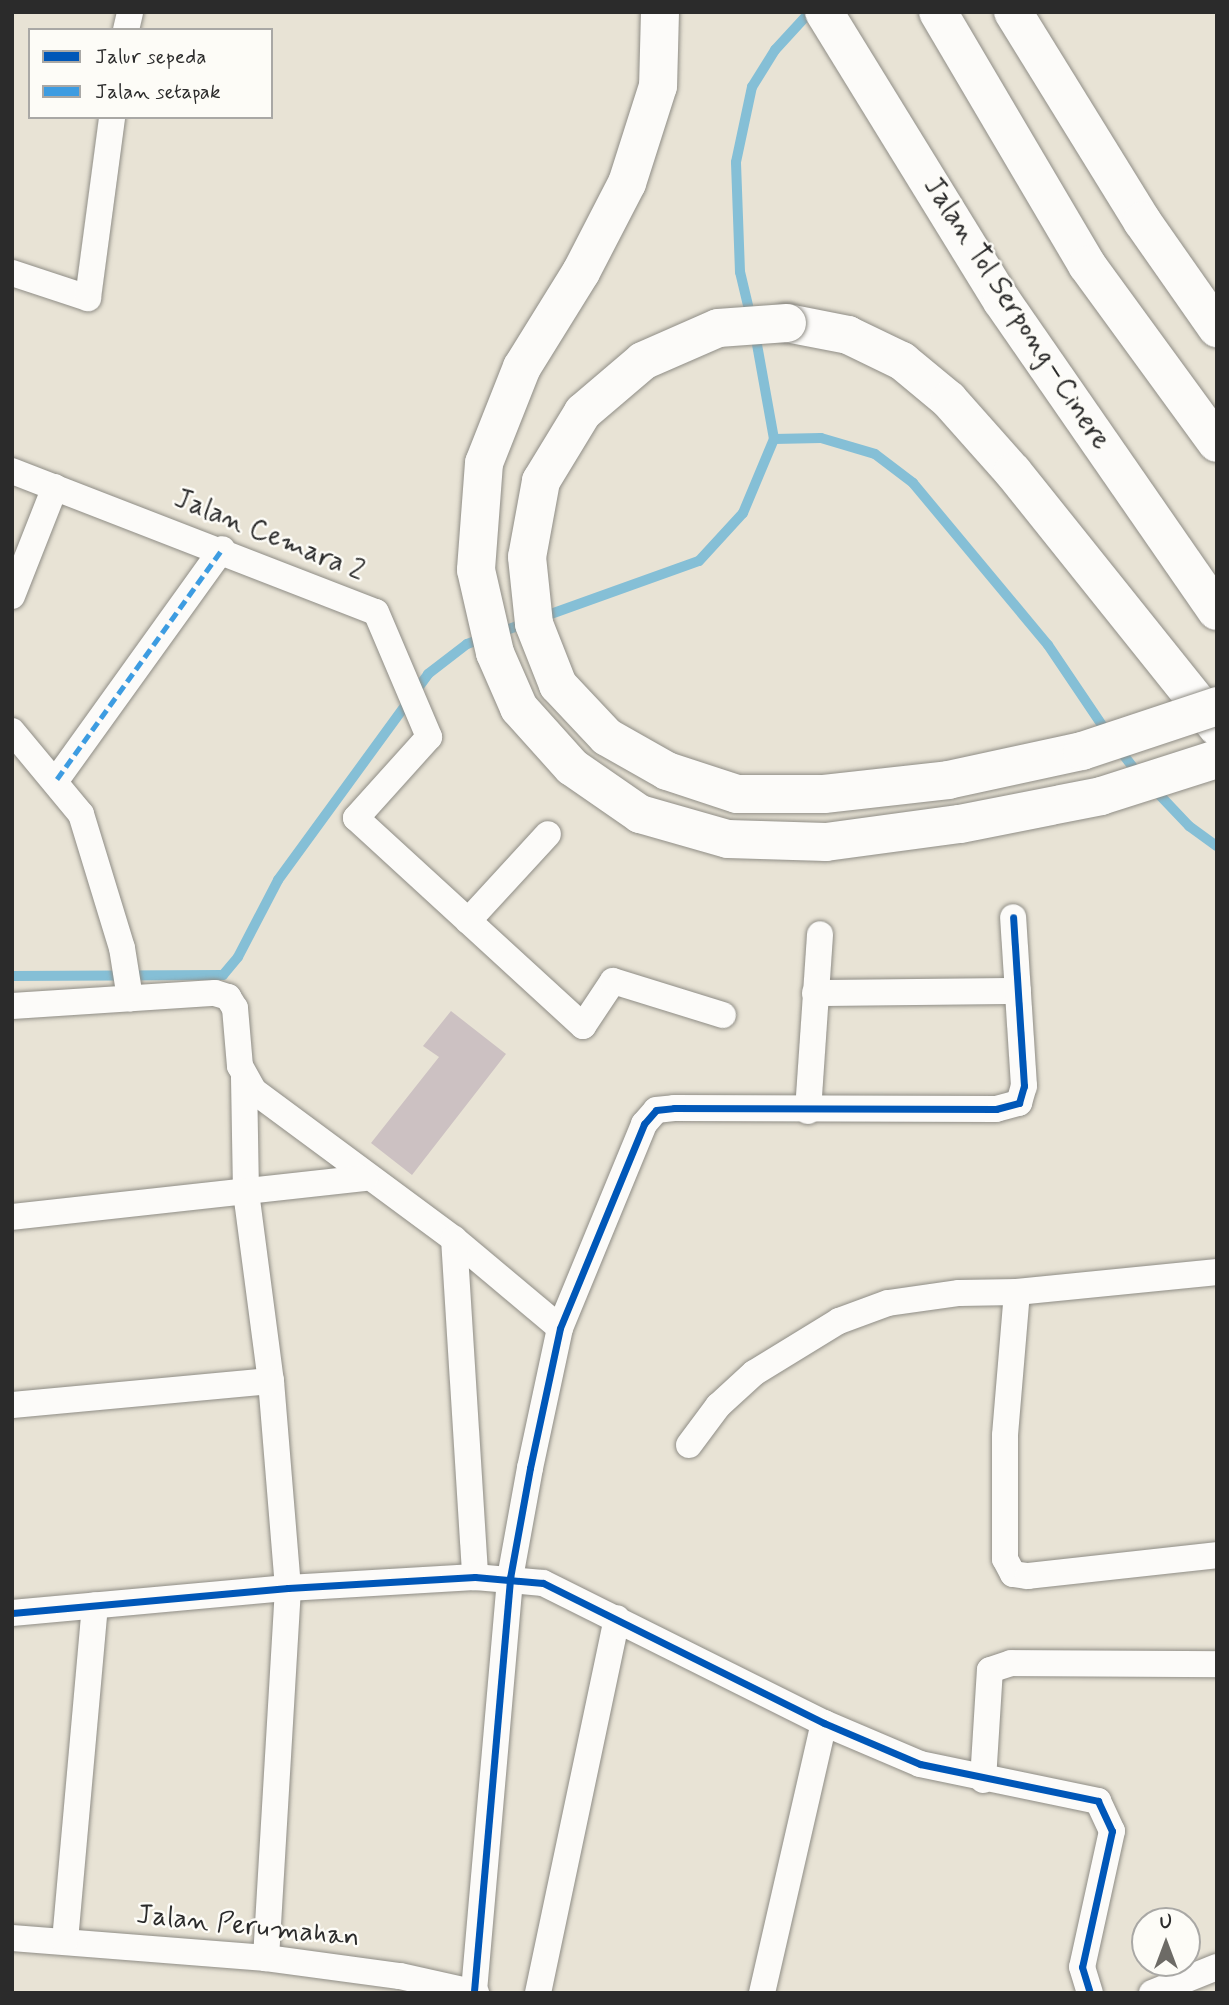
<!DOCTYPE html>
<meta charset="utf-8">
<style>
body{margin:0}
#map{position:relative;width:1229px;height:2005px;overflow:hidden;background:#e8e3d5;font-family:Mynerve,sans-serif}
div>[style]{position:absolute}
.stream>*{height:10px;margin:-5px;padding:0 5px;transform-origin:5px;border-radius:5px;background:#85bfd6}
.building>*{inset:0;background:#ccc1c2}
.roads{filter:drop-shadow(0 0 2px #8f8d86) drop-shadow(0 0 2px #8f8d86)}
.minor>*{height:26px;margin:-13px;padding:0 13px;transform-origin:13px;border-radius:13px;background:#fcfbf9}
.motorway>*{height:38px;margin:-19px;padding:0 19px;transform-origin:19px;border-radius:19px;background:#fcfbf9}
.bridges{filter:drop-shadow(0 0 2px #8f8d86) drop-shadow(0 0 2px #8f8d86)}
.motorway-bridge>*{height:38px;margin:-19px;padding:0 19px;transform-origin:19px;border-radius:19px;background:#fcfbf9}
.quiet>*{height:5px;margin-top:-2.5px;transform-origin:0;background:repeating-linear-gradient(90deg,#3d9ce1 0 10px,transparent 0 15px)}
.cycleway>*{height:7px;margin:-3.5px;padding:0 3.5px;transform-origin:3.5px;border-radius:3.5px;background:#0057b8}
span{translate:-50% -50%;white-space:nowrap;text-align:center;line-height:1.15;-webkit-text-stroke:5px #fdfcf7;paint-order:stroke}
.street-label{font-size:28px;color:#2b2b2b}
.frame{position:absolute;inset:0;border:14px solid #2b2b2b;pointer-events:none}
.legend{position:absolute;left:28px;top:28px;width:245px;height:91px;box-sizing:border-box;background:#fdfcf7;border:2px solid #a9a8a5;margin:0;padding:9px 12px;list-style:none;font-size:21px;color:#2b2b2b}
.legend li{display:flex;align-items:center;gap:14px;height:35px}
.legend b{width:35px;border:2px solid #a9a8a5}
.north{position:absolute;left:1131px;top:1907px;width:70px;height:70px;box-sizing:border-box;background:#fdfcf7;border:2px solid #a9a8a5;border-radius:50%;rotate:0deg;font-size:19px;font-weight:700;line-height:28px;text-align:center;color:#2b2b2b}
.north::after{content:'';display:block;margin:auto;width:24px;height:32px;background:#6d6b66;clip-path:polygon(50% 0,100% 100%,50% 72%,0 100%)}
</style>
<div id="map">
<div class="stream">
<i style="left:751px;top:318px;width:47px;rotate:-103.4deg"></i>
<i style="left:740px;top:272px;width:110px;rotate:-92.1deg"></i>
<i style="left:736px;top:162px;width:77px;rotate:-78deg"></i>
<i style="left:752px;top:87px;width:44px;rotate:-58.1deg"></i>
<i style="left:775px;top:50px;width:52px;rotate:-47.4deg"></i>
<i style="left:774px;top:439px;width:47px;rotate:-1.2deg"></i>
<i style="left:821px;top:438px;width:56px;rotate:16.5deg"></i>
<i style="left:875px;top:454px;width:48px;rotate:37.3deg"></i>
<i style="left:913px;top:483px;width:211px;rotate:50.2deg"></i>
<i style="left:1048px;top:645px;width:107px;rotate:56deg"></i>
<i style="left:1118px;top:748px;width:36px;rotate:52deg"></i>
<i style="left:1152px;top:787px;width:54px;rotate:46.5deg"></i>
<i style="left:1189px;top:826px;width:34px;rotate:36deg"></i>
<i style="left:12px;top:976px;width:211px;rotate:-0.3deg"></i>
<i style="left:223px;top:975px;width:23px;rotate:-50deg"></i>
<i style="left:238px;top:957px;width:87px;rotate:-62.5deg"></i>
<i style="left:278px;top:880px;width:255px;rotate:-53.9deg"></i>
<i style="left:428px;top:674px;width:49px;rotate:-37.6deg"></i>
<i style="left:467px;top:644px;width:246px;rotate:-19.7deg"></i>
<i style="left:699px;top:561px;width:65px;rotate:-47.5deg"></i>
<i style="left:743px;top:513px;width:80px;rotate:-67.3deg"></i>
<i style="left:774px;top:439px;width:108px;rotate:-100.2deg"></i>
</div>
<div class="building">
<i style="clip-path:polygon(451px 1011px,506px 1054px,412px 1175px,371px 1143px,439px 1057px,423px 1046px)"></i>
</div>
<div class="roads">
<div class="minor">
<i style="left:126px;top:30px;width:18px;rotate:-77deg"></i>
<i style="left:12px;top:273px;width:80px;rotate:18.2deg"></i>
<i style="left:88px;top:298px;width:183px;rotate:-82.4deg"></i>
<i style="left:12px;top:471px;width:390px;rotate:21.2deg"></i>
<i style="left:376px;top:612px;width:136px;rotate:67deg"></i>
<i style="left:429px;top:737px;width:109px;rotate:132deg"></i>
<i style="left:356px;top:818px;width:308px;rotate:42.5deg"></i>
<i style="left:583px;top:1026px;width:54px;rotate:-56.3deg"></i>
<i style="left:613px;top:981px;width:115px;rotate:17.2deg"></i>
<i style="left:12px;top:596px;width:117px;rotate:-68.5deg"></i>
<i style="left:12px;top:731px;width:108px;rotate:50.3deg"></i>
<i style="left:81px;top:814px;width:140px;rotate:73deg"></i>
<i style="left:122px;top:948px;width:51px;rotate:80.9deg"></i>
<i style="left:57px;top:779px;width:283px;rotate:-54.3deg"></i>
<i style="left:468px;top:921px;width:118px;rotate:-47.4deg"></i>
<i style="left:815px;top:993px;width:203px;rotate:-0.6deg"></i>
<i style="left:12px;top:1006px;width:203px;rotate:-3.7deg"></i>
<i style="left:215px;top:993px;width:14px;rotate:17deg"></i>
<i style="left:228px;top:997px;width:13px;rotate:58deg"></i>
<i style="left:235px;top:1008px;width:58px;rotate:85.1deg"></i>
<i style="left:240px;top:1066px;width:29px;rotate:61deg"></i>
<i style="left:254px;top:1091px;width:249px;rotate:36.5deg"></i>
<i style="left:454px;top:1239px;width:138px;rotate:40deg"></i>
<i style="left:244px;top:1078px;width:114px;rotate:89deg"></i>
<i style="left:246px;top:1192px;width:191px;rotate:82.5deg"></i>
<i style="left:271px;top:1381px;width:208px;rotate:85.3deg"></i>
<i style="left:288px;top:1588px;width:371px;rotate:93.4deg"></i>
<i style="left:808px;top:1111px;width:177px;rotate:-86.1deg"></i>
<i style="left:12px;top:1217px;width:355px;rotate:-6.3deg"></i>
<i style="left:454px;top:1239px;width:339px;rotate:86.4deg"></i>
<i style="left:1217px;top:1272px;width:201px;rotate:174.3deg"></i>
<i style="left:1017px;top:1292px;width:144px;rotate:94.8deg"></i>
<i style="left:1005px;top:1436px;width:123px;rotate:90deg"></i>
<i style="left:1005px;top:1559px;width:17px;rotate:62deg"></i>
<i style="left:1013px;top:1574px;width:15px;rotate:8deg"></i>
<i style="left:1028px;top:1576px;width:190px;rotate:-6.3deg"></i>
<i style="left:12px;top:1405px;width:260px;rotate:-5.3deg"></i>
<i style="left:689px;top:1445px;width:49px;rotate:-53.4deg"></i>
<i style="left:718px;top:1406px;width:49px;rotate:-42.5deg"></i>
<i style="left:754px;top:1373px;width:100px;rotate:-31.5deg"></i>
<i style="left:839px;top:1321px;width:52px;rotate:-20.2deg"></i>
<i style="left:888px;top:1303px;width:72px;rotate:-8deg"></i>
<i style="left:959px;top:1293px;width:58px;rotate:-1deg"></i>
<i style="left:12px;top:1613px;width:277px;rotate:-5.2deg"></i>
<i style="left:288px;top:1588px;width:187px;rotate:-3.4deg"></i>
<i style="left:475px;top:1577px;width:68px;rotate:5deg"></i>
<i style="left:543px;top:1583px;width:314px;rotate:26.5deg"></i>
<i style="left:824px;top:1723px;width:104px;rotate:23.1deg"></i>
<i style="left:920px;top:1764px;width:182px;rotate:11.7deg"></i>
<i style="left:1098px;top:1801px;width:33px;rotate:65deg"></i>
<i style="left:1112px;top:1831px;width:139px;rotate:102.4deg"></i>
<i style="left:1082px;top:1967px;width:27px;rotate:73deg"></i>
<i style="left:983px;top:1780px;width:110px;rotate:-86.4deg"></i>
<i style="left:990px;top:1670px;width:22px;rotate:-18deg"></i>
<i style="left:1011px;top:1663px;width:206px;rotate:0.3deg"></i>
<i style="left:12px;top:1938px;width:255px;rotate:4.5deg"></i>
<i style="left:266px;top:1958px;width:135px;rotate:7.7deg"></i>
<i style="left:400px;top:1976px;width:78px;rotate:12.6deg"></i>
<i style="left:65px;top:1941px;width:337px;rotate:-84.9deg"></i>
<i style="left:474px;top:1991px;width:415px;rotate:-85deg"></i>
<i style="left:510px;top:1578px;width:112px;rotate:-79.7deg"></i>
<i style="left:530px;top:1468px;width:143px;rotate:-77.9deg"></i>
<i style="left:560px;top:1328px;width:221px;rotate:-67.6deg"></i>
<i style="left:644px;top:1124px;width:18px;rotate:-49deg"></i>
<i style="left:656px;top:1110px;width:18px;rotate:-6deg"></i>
<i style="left:674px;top:1108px;width:322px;rotate:0.2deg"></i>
<i style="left:996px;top:1109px;width:24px;rotate:-15deg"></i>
<i style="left:1019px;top:1103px;width:18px;rotate:-74deg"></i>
<i style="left:1024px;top:1086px;width:169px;rotate:-93.7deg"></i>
<i style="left:538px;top:1993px;width:383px;rotate:-78.1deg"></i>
<i style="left:762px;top:1993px;width:277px;rotate:-77.1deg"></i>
<i style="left:1152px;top:1993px;width:70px;rotate:-21.8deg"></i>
</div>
<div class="motorway">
<i style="left:660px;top:12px;width:74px;rotate:91.5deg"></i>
<i style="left:658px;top:86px;width:102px;rotate:107.7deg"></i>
<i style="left:627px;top:183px;width:100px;rotate:117.3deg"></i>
<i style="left:581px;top:272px;width:112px;rotate:121.8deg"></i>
<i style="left:522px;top:367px;width:103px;rotate:111.6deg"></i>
<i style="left:484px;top:463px;width:107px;rotate:94.3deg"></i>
<i style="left:476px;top:570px;width:85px;rotate:77.1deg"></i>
<i style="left:495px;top:653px;width:60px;rotate:66.4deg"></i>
<i style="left:519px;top:708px;width:79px;rotate:48.1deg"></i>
<i style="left:572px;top:767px;width:83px;rotate:34.7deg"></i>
<i style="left:640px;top:814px;width:91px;rotate:15.9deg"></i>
<i style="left:728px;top:839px;width:98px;rotate:1.8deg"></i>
<i style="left:826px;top:842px;width:135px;rotate:-7.7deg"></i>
<i style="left:960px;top:824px;width:144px;rotate:-11.2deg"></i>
<i style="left:1101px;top:796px;width:122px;rotate:-17.7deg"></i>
<i style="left:824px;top:12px;width:339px;rotate:58.4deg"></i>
<i style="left:1002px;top:301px;width:377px;rotate:55.3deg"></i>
<i style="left:938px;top:12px;width:294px;rotate:59.5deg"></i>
<i style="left:1087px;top:265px;width:220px;rotate:53.9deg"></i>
<i style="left:1013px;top:12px;width:246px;rotate:58.3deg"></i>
<i style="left:1142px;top:221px;width:131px;rotate:55deg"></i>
<i style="left:787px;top:323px;width:62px;rotate:11.1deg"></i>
<i style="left:848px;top:335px;width:60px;rotate:25.7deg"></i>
<i style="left:902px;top:361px;width:61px;rotate:39.7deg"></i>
<i style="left:949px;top:400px;width:96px;rotate:48.4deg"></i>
<i style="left:1013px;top:472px;width:327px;rotate:51.3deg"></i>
</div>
</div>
<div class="bridges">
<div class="motorway-bridge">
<i style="left:787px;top:323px;width:69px;rotate:175.9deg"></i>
<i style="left:718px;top:328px;width:82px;rotate:156.3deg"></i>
<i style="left:643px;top:361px;width:79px;rotate:139.6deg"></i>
<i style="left:583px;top:412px;width:81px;rotate:121.3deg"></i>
<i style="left:541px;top:481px;width:77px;rotate:100.4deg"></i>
<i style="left:527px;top:557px;width:67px;rotate:84deg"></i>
<i style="left:534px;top:624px;width:66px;rotate:68.5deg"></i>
<i style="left:558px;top:685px;width:71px;rotate:46.7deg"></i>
<i style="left:607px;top:737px;width:69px;rotate:29.5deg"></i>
<i style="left:667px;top:771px;width:74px;rotate:18.2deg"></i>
<i style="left:737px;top:794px;width:87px"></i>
<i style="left:824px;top:794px;width:125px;rotate:-6.4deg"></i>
<i style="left:948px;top:780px;width:137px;rotate:-12.2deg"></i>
<i style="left:1082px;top:751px;width:142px;rotate:-18.4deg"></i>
</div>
</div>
<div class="quiet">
<i style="left:57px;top:779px;width:283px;rotate:-54.3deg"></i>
</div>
<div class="cycleway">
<i style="left:12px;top:1613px;width:277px;rotate:-5.2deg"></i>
<i style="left:288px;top:1588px;width:187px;rotate:-3.4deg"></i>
<i style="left:475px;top:1577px;width:68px;rotate:5deg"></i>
<i style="left:543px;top:1583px;width:314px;rotate:26.5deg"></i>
<i style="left:824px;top:1723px;width:104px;rotate:23.1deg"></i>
<i style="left:920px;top:1764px;width:182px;rotate:11.7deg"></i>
<i style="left:1098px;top:1801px;width:33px;rotate:65deg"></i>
<i style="left:1112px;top:1831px;width:139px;rotate:102.4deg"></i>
<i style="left:1082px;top:1967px;width:27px;rotate:73deg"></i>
<i style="left:474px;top:1991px;width:415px;rotate:-85deg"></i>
<i style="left:510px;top:1578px;width:112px;rotate:-79.7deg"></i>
<i style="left:530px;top:1468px;width:143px;rotate:-77.9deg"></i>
<i style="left:560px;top:1328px;width:221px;rotate:-67.6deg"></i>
<i style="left:644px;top:1124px;width:18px;rotate:-49deg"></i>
<i style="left:656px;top:1110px;width:18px;rotate:-6deg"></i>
<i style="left:674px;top:1108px;width:322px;rotate:0.2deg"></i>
<i style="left:996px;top:1109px;width:24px;rotate:-15deg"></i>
<i style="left:1019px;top:1103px;width:18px;rotate:-74deg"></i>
<i style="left:1024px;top:1086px;width:169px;rotate:-93.7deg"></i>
</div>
<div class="street-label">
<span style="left:1016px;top:314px;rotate:57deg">Jalan Tol Serpong–Cinere</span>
<span style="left:269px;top:536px;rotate:22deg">Jalan Cemara 2</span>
<span style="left:248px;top:1927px;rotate:6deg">Jalan Perumahan</span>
</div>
<div class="frame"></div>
<ul class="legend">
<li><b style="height:9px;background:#0057b8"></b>Jalur sepeda</li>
<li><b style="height:9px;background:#3d9ce1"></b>Jalan setapak</li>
</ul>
<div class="north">U</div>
</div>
